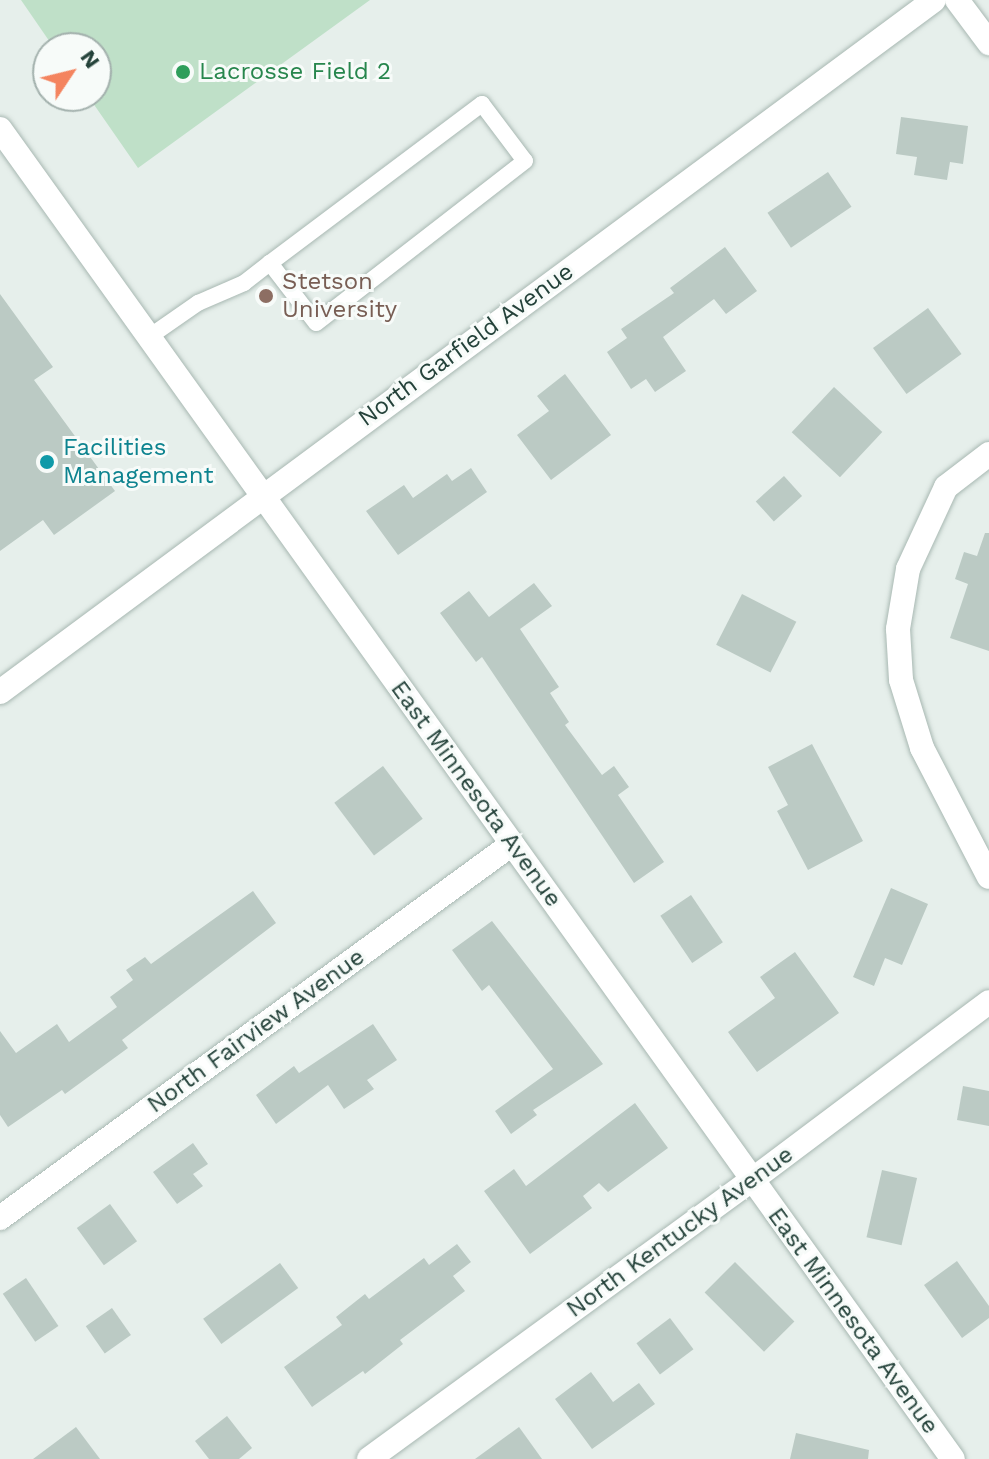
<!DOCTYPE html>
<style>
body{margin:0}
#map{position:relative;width:989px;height:1459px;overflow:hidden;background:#e6efeb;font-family:"Work Sans",sans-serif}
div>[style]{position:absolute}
.green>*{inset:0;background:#bfe0c8}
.building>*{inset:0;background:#bbcac4;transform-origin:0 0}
.roads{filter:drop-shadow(0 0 2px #a8b8b2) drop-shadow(0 0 2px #a8b8b2)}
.lane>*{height:16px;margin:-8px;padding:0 8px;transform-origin:8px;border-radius:8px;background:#fff}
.street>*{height:24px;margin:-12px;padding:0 12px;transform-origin:12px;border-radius:12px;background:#fff}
.secondary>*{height:24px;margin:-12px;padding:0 12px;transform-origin:12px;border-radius:12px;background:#fff}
.dots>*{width:22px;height:22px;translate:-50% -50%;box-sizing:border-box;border:4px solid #f7fbf9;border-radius:50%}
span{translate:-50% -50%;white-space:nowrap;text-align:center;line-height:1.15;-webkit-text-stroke:6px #f7fbf9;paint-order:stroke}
.leisure-label{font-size:24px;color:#27864d}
.left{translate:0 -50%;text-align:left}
.education-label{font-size:24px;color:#785e54}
.street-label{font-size:24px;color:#24423a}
.culture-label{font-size:24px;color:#0d838f}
.north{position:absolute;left:32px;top:32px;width:80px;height:80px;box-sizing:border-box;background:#f7fbf9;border:2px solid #a3b1ad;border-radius:50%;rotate:55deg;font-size:22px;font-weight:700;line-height:32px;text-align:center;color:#24423a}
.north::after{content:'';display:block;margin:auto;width:28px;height:36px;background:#f4845f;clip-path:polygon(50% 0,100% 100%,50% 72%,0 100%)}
</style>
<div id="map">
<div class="green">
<i style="clip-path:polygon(21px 0,370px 0,138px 168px,88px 96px,96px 96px,96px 48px,54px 48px)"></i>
</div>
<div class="building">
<i style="clip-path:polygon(901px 117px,968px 126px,963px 164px,950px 162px,947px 180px,914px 175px,917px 157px,896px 154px)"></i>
<i style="left:828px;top:172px;width:42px;height:73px;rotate:56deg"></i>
<i style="clip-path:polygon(725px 247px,757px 291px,726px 314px,714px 299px,663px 337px,686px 371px,655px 392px,646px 379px,631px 389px,607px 352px,627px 338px,621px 329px,674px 293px,670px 288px)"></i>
<i style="clip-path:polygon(0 294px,53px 367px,34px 380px,115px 491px,54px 535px,43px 520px,0 551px)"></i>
<i style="left:928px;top:308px;width:57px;height:68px;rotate:54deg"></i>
<i style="clip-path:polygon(565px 374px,611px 435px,551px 480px,517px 435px,549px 411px,537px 396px)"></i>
<i style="left:834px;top:387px;width:66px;height:62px;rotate:43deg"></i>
<i style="clip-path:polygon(471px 468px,487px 492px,398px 555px,366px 511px,404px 485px,413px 498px,447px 474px,452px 481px)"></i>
<i style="left:784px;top:476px;width:27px;height:38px;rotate:48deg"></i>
<i style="clip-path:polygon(985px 533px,989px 533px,989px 651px,950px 638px,968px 584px,955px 579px,964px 552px,977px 556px)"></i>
<i style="clip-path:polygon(534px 583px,552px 606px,520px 629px,559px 687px,550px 693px,569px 722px,565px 725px,602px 775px,614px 766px,629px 787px,618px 795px,664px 862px,634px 883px,482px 657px,476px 662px,440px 613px,469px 591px,489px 617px)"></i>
<i style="left:742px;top:594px;width:61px;height:57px;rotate:27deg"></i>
<i style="clip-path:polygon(812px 744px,863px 841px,808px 870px,777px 811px,788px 805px,768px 767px)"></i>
<i style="left:383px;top:766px;width:66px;height:61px;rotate:53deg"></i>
<i style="clip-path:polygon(891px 888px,928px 904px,902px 965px,885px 958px,874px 986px,853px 977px)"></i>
<i style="clip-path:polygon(253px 891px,276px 923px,122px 1040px,128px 1048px,65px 1094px,62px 1090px,8px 1127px,0 1115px,0 1031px,16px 1053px,57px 1024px,69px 1042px,117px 1007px,110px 997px,133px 980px,126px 970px,145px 957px,151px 964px)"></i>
<i style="left:691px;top:895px;width:57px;height:37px;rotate:56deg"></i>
<i style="clip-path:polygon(492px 921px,603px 1064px,533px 1110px,537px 1115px,511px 1134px,495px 1111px,553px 1069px,489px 985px,482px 991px,452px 950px)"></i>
<i style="clip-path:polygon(795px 952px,839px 1013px,757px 1072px,728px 1032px,775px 998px,760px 977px)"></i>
<i style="clip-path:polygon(373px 1024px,397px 1060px,367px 1080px,374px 1089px,344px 1109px,328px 1085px,276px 1124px,256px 1095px,294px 1066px,299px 1073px)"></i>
<i style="clip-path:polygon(963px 1086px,989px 1091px,989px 1126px,957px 1120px)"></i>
<i style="clip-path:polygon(635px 1103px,668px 1148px,608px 1192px,599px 1183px,583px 1196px,592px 1208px,530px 1254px,484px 1191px,514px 1169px,526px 1186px)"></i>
<i style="clip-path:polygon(193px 1143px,208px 1164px,193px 1174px,203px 1186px,177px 1204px,153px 1172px)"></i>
<i style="left:882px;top:1170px;width:36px;height:69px;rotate:13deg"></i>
<i style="left:110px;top:1204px;width:46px;height:41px;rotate:54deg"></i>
<i style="clip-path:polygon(457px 1244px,471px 1262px,453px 1276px,465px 1291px,400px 1340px,403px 1344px,365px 1374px,363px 1371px,312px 1407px,284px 1367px,342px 1325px,336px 1317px,365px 1294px,369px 1299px,424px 1258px,429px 1265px)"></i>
<i style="clip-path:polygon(957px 1261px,989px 1306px,989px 1318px,962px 1338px,924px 1285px)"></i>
<i style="left:735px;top:1262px;width:84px;height:43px;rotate:45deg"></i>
<i style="left:280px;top:1263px;width:31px;height:95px;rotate:54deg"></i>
<i style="left:26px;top:1278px;width:58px;height:28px;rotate:56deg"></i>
<i style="left:112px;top:1308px;width:33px;height:32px;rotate:55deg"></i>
<i style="left:670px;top:1318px;width:39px;height:42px;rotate:53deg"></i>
<i style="clip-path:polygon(591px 1372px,613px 1402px,639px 1383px,655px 1404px,592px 1449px,555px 1399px)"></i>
<i style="clip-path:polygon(227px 1416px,252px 1448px,239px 1459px,209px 1459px,195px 1441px)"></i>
<i style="clip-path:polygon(76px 1427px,100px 1459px,33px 1459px)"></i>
<i style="clip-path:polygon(519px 1427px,542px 1459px,475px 1459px)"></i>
<i style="clip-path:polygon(796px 1433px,869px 1450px,868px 1459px,790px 1459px)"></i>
</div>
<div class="roads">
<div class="lane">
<i style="left:149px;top:337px;width:60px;rotate:-34.8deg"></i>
<i style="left:198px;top:303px;width:50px;rotate:-23.5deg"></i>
<i style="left:244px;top:283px;width:33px;rotate:-38deg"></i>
<i style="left:270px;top:263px;width:265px;rotate:-36.9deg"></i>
<i style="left:482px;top:104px;width:71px;rotate:53deg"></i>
<i style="left:525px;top:161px;width:264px;rotate:142.2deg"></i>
<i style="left:316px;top:323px;width:76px;rotate:-127.5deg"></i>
</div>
<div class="street">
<i style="left:957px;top:0;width:54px;rotate:53.3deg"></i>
<i style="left:989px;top:454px;width:54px;rotate:142.5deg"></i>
<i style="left:946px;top:487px;width:90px;rotate:114.9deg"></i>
<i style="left:908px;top:569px;width:61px;rotate:99.5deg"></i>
<i style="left:898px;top:629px;width:51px;rotate:86.6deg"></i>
<i style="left:901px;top:680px;width:71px;rotate:72.8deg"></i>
<i style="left:922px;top:748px;width:145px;rotate:62.6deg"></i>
<i style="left:0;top:1218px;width:634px;rotate:-36.15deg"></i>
<i style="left:369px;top:1459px;width:474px;rotate:-36.1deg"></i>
<i style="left:752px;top:1180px;width:296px;rotate:-36.9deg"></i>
</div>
<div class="secondary">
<i style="left:0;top:129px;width:1636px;rotate:54.38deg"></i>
<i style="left:0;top:692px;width:1162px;rotate:-36.53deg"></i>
</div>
</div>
<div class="dots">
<i style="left:183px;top:72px;background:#2e9e5b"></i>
<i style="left:266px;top:296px;background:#8d6e63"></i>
<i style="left:47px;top:462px;background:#0f9aa8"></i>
</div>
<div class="leisure-label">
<span class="left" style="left:199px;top:72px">Lacrosse Field 2</span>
</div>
<div class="education-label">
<span class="left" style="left:282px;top:296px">Stetson<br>University</span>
</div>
<div class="street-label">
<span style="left:466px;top:345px;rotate:-36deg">North Garfield Avenue</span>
<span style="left:476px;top:794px;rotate:54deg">East Minnesota Avenue</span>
<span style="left:256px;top:1031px;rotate:-36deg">North Fairview Avenue</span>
<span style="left:680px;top:1232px;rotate:-36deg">North Kentucky Avenue</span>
<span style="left:853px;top:1321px;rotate:54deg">East Minnesota Avenue</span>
</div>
<div class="culture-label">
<span class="left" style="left:63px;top:462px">Facilities<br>Management</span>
</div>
<div class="north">N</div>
</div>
